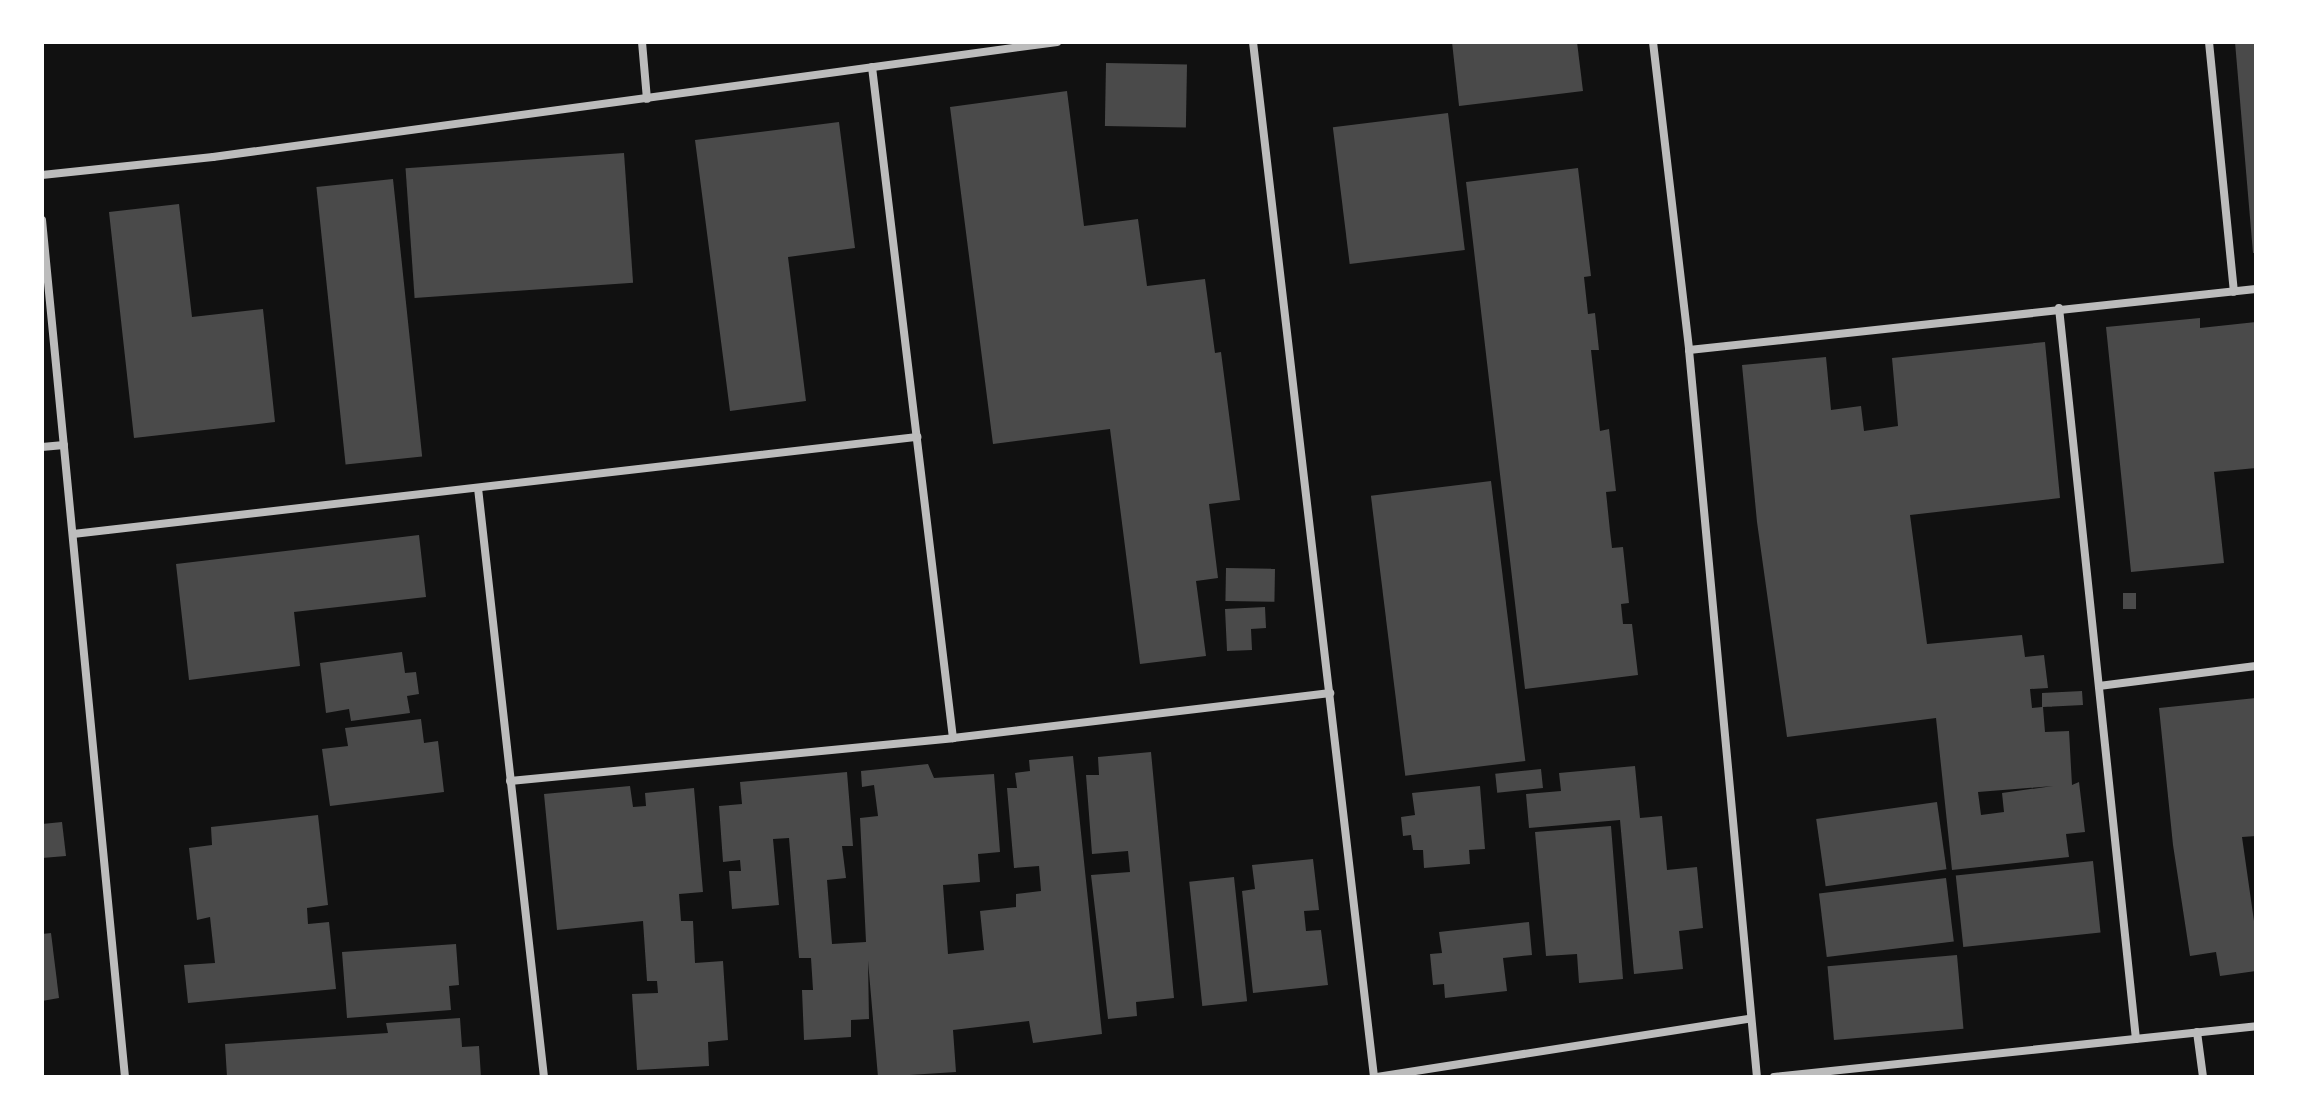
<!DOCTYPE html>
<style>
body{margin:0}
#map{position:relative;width:2298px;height:1119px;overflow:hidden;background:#111;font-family:"Open Sans",sans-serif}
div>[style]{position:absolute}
.building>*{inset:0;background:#4a4a4a;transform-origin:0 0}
.minor>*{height:8px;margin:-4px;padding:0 4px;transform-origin:4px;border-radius:4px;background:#bcbcbc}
span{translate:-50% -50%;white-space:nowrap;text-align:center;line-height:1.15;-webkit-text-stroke:7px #fff;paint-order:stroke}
.frame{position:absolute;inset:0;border:44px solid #fff;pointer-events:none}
</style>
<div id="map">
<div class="building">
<i style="clip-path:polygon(1452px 42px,1577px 42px,1583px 91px,1459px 106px)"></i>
<i style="clip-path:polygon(2235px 42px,2256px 42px,2256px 253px,2253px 253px)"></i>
<i style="left:1106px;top:63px;width:81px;height:63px;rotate:1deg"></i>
<i style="clip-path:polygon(1067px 91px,1084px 226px,1138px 219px,1147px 286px,1205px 279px,1215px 353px,1221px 352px,1240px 500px,1209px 504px,1218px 578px,1196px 581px,1206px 656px,1140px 664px,1110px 429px,993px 444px,950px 107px)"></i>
<i style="left:1448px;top:113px;width:138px;height:116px;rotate:83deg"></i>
<i style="clip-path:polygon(839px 122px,855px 248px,788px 257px,806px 401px,730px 411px,695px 140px)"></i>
<i style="left:624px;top:153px;width:130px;height:219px;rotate:86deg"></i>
<i style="clip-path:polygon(1578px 168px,1591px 276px,1584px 277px,1588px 314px,1595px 313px,1599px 350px,1591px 350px,1600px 431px,1609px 429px,1616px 491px,1606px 492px,1610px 531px,1612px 548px,1623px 547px,1629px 603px,1621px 604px,1623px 624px,1632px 624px,1638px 675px,1525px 689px,1466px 182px)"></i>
<i style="left:393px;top:179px;width:279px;height:77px;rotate:84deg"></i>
<i style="clip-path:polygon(179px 204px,192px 317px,263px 309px,275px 422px,134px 438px,109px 212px)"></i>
<i style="clip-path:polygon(2200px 318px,2200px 328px,2256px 322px,2256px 468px,2214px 472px,2224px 563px,2131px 572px,2106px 327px)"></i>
<i style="clip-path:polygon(evenodd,2045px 342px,2060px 498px,1910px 515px,1927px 644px,2022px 635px,2025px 657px,2044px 655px,2048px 688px,2030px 689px,2032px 708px,2042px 707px,2042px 693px,2082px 691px,2083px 705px,2043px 707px,2045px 732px,2069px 731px,2072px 785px,2079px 782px,2085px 832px,2066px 834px,2069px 857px,1952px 870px,1936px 718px,1787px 737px,1757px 522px,1742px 365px,1826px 357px,1831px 410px,1861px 406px,1864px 431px,1898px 426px,1892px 358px,2045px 342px,2053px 786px,2002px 793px,2004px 812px,1981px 815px,1978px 792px,2053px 786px)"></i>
<i style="left:1491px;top:481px;width:282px;height:121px;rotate:83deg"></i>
<i style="clip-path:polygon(419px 535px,426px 597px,294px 612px,300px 666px,189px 680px,176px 564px)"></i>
<i style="left:1226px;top:568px;width:49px;height:33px;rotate:1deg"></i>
<i style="left:2123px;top:593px;width:13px;height:16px"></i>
<i style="clip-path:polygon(1265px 607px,1266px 628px,1251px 629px,1252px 650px,1227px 651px,1225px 609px)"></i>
<i style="clip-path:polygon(402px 652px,405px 673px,416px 672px,419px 694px,407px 696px,410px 713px,351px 721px,349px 709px,326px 713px,320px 663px)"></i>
<i style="clip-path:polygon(2256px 698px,2256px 836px,2242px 837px,2256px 935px,2256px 971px,2220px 976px,2216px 952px,2190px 956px,2173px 845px,2159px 708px)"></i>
<i style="clip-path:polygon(421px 719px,424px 743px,438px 741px,444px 792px,330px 806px,322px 749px,348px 746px,345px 728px)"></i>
<i style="clip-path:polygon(1151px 752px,1174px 998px,1136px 1002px,1137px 1016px,1108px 1019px,1091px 875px,1130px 872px,1128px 851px,1092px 854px,1086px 775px,1099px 775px,1098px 757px)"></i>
<i style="clip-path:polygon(1073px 756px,1102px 1034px,1033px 1043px,1029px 1021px,953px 1030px,956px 1072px,878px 1077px,868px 961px,869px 1019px,851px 1020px,851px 1037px,804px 1040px,802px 990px,813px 990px,811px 958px,799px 958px,789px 838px,773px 839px,779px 905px,732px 909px,729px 871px,741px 871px,740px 860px,723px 862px,719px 806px,742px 804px,740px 782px,847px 772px,853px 846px,842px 846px,846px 878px,827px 880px,832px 944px,866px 942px,860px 818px,878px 816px,874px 785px,862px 787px,861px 771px,928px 764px,934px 778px,994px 774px,1000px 852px,978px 854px,980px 882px,943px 885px,948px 954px,984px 950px,980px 911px,1016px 907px,1016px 894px,1041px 891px,1039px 866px,1014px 868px,1007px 788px,1017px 788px,1015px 773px,1030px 771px,1029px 760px)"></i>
<i style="clip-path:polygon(1635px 766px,1640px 818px,1662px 816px,1667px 870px,1697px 867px,1703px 928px,1679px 931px,1683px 969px,1634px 974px,1620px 820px,1529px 828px,1526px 794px,1561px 791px,1559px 773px)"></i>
<i style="left:1541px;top:769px;width:19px;height:46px;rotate:84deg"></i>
<i style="clip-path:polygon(630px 786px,633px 807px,646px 806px,645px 793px,694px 788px,703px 892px,679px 894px,681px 921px,693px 921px,695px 963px,723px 961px,728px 1040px,708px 1042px,709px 1066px,637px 1070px,632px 994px,658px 993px,657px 981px,647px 981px,643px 921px,557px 930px,544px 794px)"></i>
<i style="clip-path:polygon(1480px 786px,1485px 849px,1469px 850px,1470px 864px,1424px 868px,1423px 850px,1413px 850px,1411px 835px,1403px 836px,1401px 817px,1415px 815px,1412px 793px)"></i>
<i style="left:1937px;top:802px;width:68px;height:122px;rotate:82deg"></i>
<i style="clip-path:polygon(318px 815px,328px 905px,307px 908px,308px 924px,329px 922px,336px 989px,188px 1003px,184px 965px,215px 963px,210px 917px,197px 920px,189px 848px,212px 845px,211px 827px)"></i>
<i style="clip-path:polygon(62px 822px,66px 856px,42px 858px,42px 824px)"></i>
<i style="clip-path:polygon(1611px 826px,1623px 979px,1579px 983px,1577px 954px,1546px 956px,1535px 832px)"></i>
<i style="clip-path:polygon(1313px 859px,1319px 910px,1304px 911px,1306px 931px,1321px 930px,1328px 985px,1253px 993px,1242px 891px,1255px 889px,1252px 865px)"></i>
<i style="left:2093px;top:861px;width:72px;height:138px;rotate:84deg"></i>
<i style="left:1234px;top:877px;width:125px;height:45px;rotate:84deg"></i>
<i style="left:1946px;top:878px;width:64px;height:128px;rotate:83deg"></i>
<i style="clip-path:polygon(1529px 922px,1532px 955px,1503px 958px,1507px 991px,1445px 998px,1444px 984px,1433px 985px,1430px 954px,1442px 953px,1439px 932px)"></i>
<i style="clip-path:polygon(51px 933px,59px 998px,42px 1001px,42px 934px)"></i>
<i style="clip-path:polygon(456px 944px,459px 985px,449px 986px,451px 1010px,347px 1018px,342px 952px)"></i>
<i style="left:1957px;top:955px;width:74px;height:130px;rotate:85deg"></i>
<i style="clip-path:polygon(460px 1018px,462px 1047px,479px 1046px,481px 1077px,227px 1077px,225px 1044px,388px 1033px,386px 1023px)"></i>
</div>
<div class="minor">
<i style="left:642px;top:42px;width:57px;rotate:85deg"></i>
<i style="left:1253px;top:42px;width:1042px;rotate:83.33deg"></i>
<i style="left:1653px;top:42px;width:310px;rotate:83.3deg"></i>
<i style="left:1689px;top:350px;width:730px;rotate:84.66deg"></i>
<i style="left:2209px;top:42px;width:251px;rotate:84.3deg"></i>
<i style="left:872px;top:67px;width:676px;rotate:83.12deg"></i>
<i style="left:42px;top:175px;width:172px;rotate:-6deg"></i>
<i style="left:213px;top:157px;width:852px;rotate:-7.76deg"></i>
<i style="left:42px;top:220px;width:861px;rotate:84.47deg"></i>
<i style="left:2059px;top:308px;width:735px;rotate:83.99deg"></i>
<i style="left:1689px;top:350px;width:570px;rotate:-6.14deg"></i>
<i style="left:42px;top:447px;width:22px;rotate:-5deg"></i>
<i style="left:478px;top:488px;width:593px;rotate:83.61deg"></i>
<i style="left:73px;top:534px;width:850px;rotate:-6.56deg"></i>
<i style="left:2099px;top:686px;width:158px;rotate:-7.3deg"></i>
<i style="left:510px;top:781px;width:445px;rotate:-5.5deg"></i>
<i style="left:953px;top:738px;width:380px;rotate:-6.8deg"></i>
<i style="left:2197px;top:1032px;width:45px;rotate:82.4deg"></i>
<i style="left:1377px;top:1077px;width:376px;rotate:-8.9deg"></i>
<i style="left:1774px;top:1077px;width:485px;rotate:-6deg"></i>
</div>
<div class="frame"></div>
</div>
